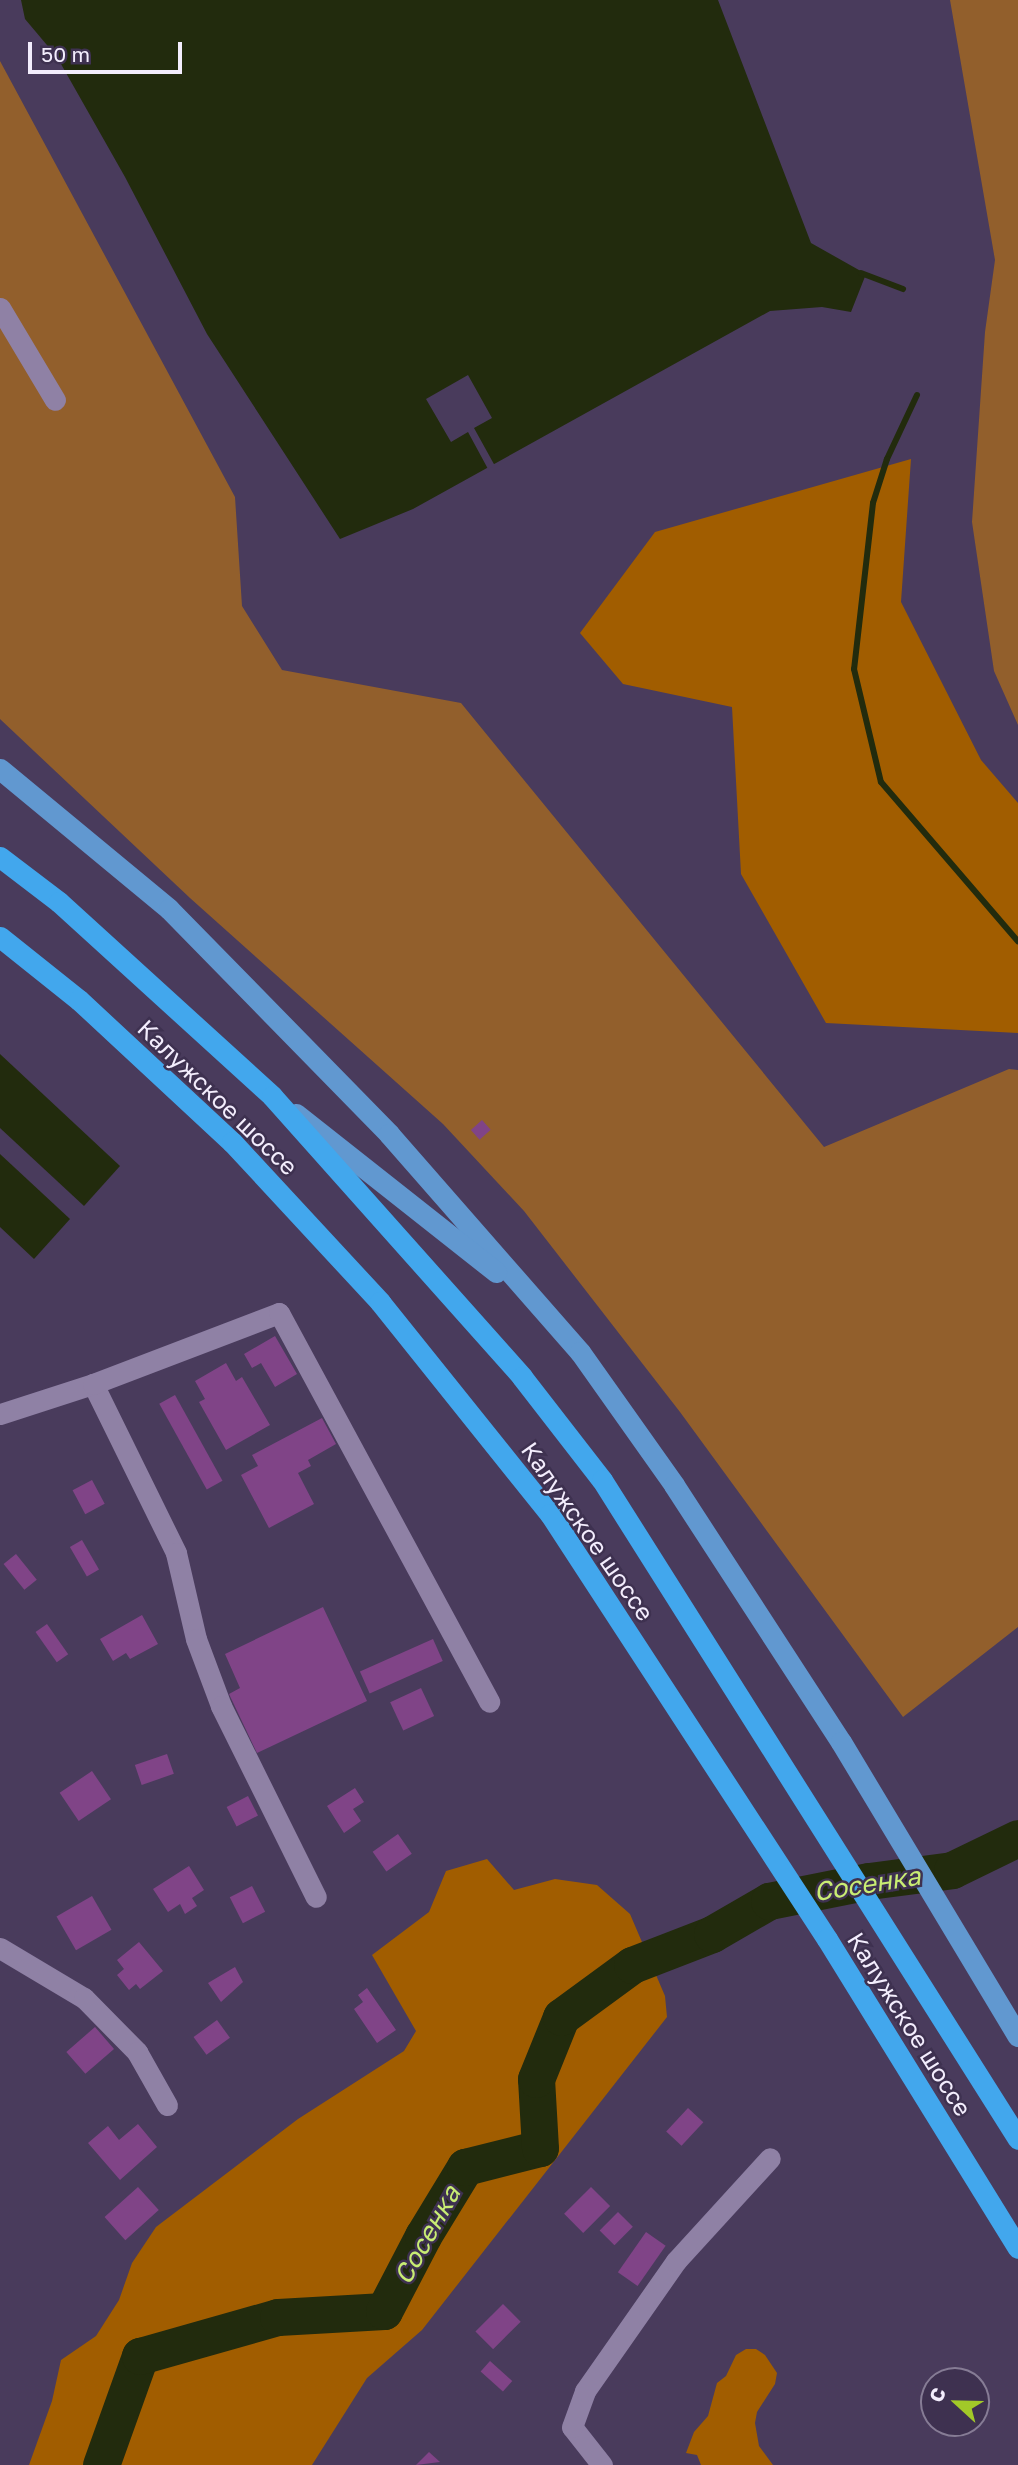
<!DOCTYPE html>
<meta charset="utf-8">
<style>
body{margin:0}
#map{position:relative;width:1018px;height:2465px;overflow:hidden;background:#493b5c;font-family:"Golos Text",sans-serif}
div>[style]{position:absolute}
.green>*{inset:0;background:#925f2c}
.forest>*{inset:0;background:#a15d00}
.water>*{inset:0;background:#222b0d}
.pier>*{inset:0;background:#493b5c}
.stream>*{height:6px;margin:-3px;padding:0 3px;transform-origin:3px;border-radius:3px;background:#222b0d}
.river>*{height:37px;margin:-18.5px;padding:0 18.5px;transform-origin:18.5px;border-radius:18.5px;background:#222b0d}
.building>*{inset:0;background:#804487;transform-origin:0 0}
.minor>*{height:21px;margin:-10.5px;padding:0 10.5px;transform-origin:10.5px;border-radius:10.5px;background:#8f81a5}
.major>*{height:21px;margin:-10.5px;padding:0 10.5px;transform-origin:10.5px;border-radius:10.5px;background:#6198d0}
.highway>*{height:21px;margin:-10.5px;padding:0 10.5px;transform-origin:10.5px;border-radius:10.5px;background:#42a7ed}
span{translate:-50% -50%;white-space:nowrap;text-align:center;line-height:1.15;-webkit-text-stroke:5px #3e3150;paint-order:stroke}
.street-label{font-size:24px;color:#f3edfd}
.water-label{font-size:26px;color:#c9ed73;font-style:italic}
.north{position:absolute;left:920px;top:2367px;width:70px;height:70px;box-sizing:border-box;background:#3e3150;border:2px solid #867c95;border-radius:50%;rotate:292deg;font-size:19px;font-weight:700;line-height:28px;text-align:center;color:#f3edfd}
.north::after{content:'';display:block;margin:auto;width:24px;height:32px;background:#a2c928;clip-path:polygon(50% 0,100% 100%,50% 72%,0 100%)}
.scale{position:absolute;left:28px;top:42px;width:154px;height:32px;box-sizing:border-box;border:4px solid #f3edfd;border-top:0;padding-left:9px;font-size:21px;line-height:24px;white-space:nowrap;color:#f3edfd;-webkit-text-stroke:5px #3e3150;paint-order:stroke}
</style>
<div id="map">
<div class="green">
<i style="clip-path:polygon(950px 0,1018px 0,1018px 725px,994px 671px,972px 522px,985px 332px,995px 260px)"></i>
<i style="clip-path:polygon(0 61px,235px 497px,242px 606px,282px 670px,461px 703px,824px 1147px,1009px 1069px,1018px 1070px,1018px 1627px,903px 1717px,680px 1412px,524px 1211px,443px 1124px,190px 898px,0 719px)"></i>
</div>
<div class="forest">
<i style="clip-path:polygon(911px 459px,901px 602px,981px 760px,1018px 803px,1018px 1033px,826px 1023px,741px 874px,732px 707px,623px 684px,580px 633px,655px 532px)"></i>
<i style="clip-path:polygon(487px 1859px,514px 1890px,555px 1879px,597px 1885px,630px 1914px,665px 1996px,667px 2017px,422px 2330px,367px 2378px,312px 2465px,29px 2465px,52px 2401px,61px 2360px,96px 2336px,119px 2300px,132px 2263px,156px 2227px,298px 2119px,404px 2051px,416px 2031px,372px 1955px,429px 1912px,446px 1871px)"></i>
<i style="clip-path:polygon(746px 2349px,756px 2349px,765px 2355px,777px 2373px,775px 2384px,757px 2412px,755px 2423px,759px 2446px,773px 2465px,701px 2465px,697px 2455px,686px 2453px,694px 2432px,708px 2416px,717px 2383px,726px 2376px,736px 2355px)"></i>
</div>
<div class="water">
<i style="clip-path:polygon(21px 0,718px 0,811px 243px,866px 274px,851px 312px,822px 307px,770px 311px,413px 509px,340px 539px,207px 334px,125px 177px,57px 57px,25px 19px)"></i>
<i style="clip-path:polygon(0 1054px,120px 1166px,84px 1206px,0 1128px)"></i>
<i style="clip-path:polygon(0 1154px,70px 1219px,34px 1259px,0 1227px)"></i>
</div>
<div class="pier">
<i style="clip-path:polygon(468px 375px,492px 418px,474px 428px,495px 466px,488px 469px,468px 432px,451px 442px,426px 399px)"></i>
</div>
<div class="stream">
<i style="left:861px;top:273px;width:45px;rotate:20.9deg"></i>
<i style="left:917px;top:395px;width:71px;rotate:115.1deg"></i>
<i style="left:887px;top:459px;width:46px;rotate:107.7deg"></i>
<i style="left:873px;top:503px;width:167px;rotate:96.5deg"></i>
<i style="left:854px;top:669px;width:116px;rotate:76.6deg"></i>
<i style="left:881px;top:782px;width:210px;rotate:49.3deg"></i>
</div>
<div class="river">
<i style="left:101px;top:2465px;width:116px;rotate:-70.3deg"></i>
<i style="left:140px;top:2356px;width:143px;rotate:-15.8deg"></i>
<i style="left:278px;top:2317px;width:106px;rotate:-3.2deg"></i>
<i style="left:384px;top:2311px;width:85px;rotate:-62.5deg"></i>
<i style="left:423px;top:2236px;width:81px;rotate:-58.7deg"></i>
<i style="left:465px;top:2167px;width:77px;rotate:-14.2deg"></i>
<i style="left:540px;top:2148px;width:69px;rotate:-93.3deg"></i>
<i style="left:536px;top:2079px;width:67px;rotate:-68deg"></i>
<i style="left:561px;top:2017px;width:88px;rotate:-36.2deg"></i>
<i style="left:632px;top:1965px;width:86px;rotate:-21.2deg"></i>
<i style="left:712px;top:1934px;width:66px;rotate:-30.1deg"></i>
<i style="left:769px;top:1901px;width:102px;rotate:-11.3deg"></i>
<i style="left:869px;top:1881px;width:84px;rotate:-7.5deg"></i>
<i style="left:952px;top:1870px;width:73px;rotate:-25.9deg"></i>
</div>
<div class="building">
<i style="left:482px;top:1120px;width:13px;height:15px;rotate:48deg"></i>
<i style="clip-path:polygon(275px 1336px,297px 1374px,275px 1387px,261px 1363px,252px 1368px,244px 1354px)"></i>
<i style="clip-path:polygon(226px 1363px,236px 1381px,242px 1377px,270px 1425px,226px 1450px,199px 1402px,205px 1399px,195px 1381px)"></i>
<i style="left:175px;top:1395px;width:98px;height:18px;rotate:61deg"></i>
<i style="clip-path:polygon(322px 1418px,336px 1444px,308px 1460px,311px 1466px,298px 1473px,314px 1504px,269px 1528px,241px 1475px,258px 1466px,252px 1455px)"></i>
<i style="left:92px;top:1480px;width:27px;height:22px;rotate:62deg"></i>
<i style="left:82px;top:1540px;width:34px;height:14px;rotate:60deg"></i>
<i style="left:16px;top:1554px;width:33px;height:16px;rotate:51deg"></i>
<i style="clip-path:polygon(323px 1607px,367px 1701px,257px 1753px,229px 1694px,240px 1688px,225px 1654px)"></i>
<i style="clip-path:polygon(142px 1615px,158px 1644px,130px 1659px,126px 1653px,113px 1661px,100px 1639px)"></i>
<i style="left:47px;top:1624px;width:37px;height:14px;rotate:55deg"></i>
<i style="left:433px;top:1639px;width:24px;height:80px;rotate:66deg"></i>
<i style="left:421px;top:1688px;width:31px;height:34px;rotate:65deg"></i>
<i style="left:167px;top:1754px;width:21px;height:34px;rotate:71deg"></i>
<i style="left:92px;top:1771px;width:34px;height:39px;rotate:56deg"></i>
<i style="clip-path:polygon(355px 1788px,364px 1802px,353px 1809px,361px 1821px,344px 1833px,327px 1806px)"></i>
<i style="left:248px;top:1796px;width:22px;height:24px;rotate:63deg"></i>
<i style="left:398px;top:1834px;width:24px;height:31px;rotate:55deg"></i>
<i style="clip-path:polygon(189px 1866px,204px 1890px,192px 1898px,197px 1906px,185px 1914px,180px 1904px,168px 1912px,153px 1889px)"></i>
<i style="left:252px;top:1886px;width:29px;height:25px;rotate:63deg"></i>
<i style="left:92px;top:1896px;width:39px;height:41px;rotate:60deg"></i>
<i style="clip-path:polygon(139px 1942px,163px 1971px,140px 1989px,136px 1984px,129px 1990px,117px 1975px,124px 1969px,117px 1960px)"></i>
<i style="clip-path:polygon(235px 1967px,243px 1982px,221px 2002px,208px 1983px)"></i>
<i style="clip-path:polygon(367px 1988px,396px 2030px,377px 2043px,354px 2009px,363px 2002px,358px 1995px)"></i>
<i style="left:217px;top:2020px;width:22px;height:29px;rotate:54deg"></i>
<i style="left:95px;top:2027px;width:29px;height:38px;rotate:49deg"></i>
<i style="left:688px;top:2108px;width:21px;height:32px;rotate:43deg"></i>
<i style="clip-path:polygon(138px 2124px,157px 2147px,120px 2180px,88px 2143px,108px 2126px,119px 2140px)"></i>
<i style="left:138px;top:2187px;width:31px;height:45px;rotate:48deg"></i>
<i style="left:591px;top:2187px;width:27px;height:38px;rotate:45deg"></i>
<i style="left:618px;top:2212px;width:21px;height:26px;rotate:45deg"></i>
<i style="left:646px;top:2232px;width:24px;height:49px;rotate:35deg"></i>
<i style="left:503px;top:2304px;width:25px;height:39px;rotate:45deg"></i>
<i style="left:490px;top:2361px;width:30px;height:14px;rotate:42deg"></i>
<i style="clip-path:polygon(429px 2452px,440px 2462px,416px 2465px)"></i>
</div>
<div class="minor">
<i style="left:0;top:308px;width:107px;rotate:59.1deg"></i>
<i style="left:93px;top:1384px;width:188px;rotate:63.8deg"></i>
<i style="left:176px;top:1553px;width:88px;rotate:76.9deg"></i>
<i style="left:196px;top:1639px;width:72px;rotate:69.5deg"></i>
<i style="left:221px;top:1706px;width:213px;rotate:63.6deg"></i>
<i style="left:0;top:1414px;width:98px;rotate:-17.9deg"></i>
<i style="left:93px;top:1384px;width:199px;rotate:-20.9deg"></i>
<i style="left:279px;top:1313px;width:442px;rotate:61.6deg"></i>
<i style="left:0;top:1948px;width:98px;rotate:30.8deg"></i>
<i style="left:84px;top:1998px;width:76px;rotate:45.5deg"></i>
<i style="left:137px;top:2052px;width:61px;rotate:60.5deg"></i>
<i style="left:602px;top:2465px;width:48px;rotate:-128.3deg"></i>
<i style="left:572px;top:2427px;width:38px;rotate:-70deg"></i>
<i style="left:585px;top:2391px;width:159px;rotate:-55deg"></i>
<i style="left:676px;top:2261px;width:139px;rotate:-47.6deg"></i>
</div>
<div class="major">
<i style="left:0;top:769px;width:219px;rotate:39.6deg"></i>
<i style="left:169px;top:909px;width:315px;rotate:45.6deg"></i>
<i style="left:389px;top:1134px;width:290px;rotate:48.8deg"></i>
<i style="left:580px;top:1352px;width:163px;rotate:54.7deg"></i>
<i style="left:674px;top:1485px;width:306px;rotate:57deg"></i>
<i style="left:841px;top:1742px;width:343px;rotate:59deg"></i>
<i style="left:296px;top:1114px;width:255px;rotate:38.3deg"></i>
</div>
<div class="highway">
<i style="left:0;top:857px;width:74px;rotate:37.3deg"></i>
<i style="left:59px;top:902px;width:288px;rotate:42.3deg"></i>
<i style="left:272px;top:1096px;width:376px;rotate:48.3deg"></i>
<i style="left:522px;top:1377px;width:130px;rotate:52.2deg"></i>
<i style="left:602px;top:1480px;width:779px;rotate:57.74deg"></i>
<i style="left:0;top:937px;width:101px;rotate:38.6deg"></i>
<i style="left:79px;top:1000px;width:209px;rotate:42.9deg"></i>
<i style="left:232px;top:1142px;width:218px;rotate:47.2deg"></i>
<i style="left:380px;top:1302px;width:272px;rotate:51.3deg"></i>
<i style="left:550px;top:1514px;width:507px;rotate:56.91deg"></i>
<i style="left:827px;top:1939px;width:363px;rotate:58.3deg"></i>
</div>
<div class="street-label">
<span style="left:218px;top:1097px;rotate:44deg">Калужское шоссе</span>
<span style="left:588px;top:1531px;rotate:55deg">Калужское шоссе</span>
<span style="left:910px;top:2024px;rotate:58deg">Калужское шоссе</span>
</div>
<div class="water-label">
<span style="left:867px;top:1884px;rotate:-9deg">Сосенка</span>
<span style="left:427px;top:2235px;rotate:-61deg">Сосенка</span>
</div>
<div class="north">С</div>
<div class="scale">50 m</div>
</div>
